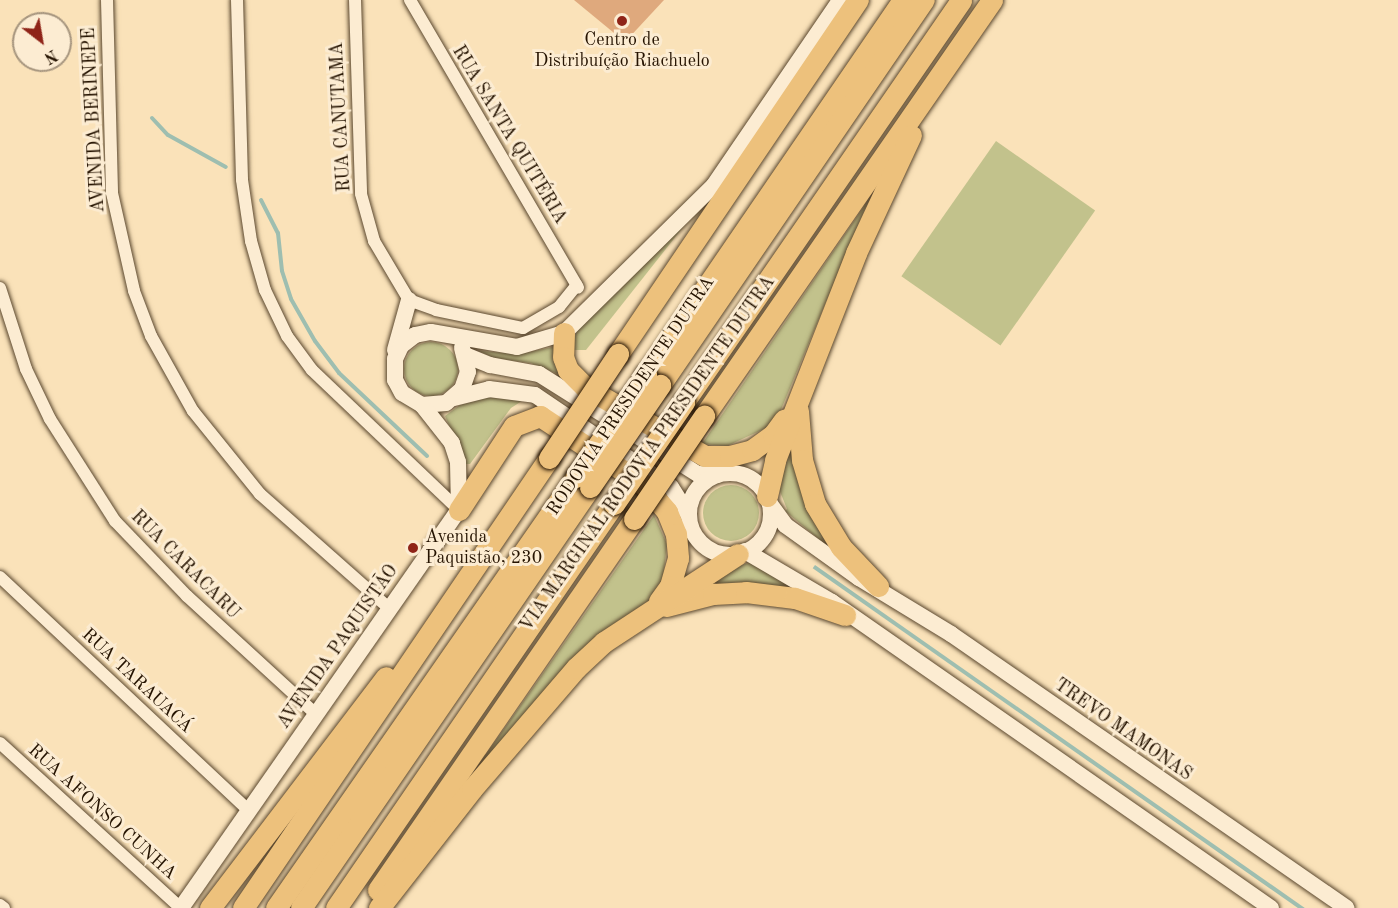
<!DOCTYPE html>
<meta charset="utf-8">
<style>
body{margin:0}
#map{position:relative;width:1398px;height:908px;overflow:hidden;background:#fae2b9;font-family:"Old Standard TT",serif}
div>[style]{position:absolute}
.green>*{inset:0;background:#c2c28c;transform-origin:0 0}
.round{border-radius:50%}
.water>*{inset:0;background:#9ebeb0;transform-origin:0 0}
.stream>*{height:4px;margin:-2px;padding:0 2px;transform-origin:2px;border-radius:2px;background:#9ebeb0}
.building>*{inset:0;background:#dfa97d}
.roads{filter:drop-shadow(0 0 2px #5a472e) drop-shadow(0 0 2px #5a472e)}
.street>*{height:12px;margin:-6px;padding:0 6px;transform-origin:6px;border-radius:6px;background:#fcecd2}
.secondary>*{height:16px;margin:-8px;padding:0 8px;transform-origin:8px;border-radius:8px;background:#fcecd2}
.secondary>.ring{margin:-8px;padding:0;box-sizing:content-box;background:none;border:16px solid #fcecd2;border-radius:50%}
.highway>*{height:21px;margin:-10.5px;padding:0 10.5px;transform-origin:10.5px;border-radius:10.5px;background:#edc17c}
.bridges{filter:drop-shadow(0 0 2px #251300) drop-shadow(0 0 2px #251300)}
.highway-bridge>*{height:21px;margin:-10.5px;padding:0 10.5px;transform-origin:10.5px;border-radius:10.5px;background:#edc17c}
.dots>*{width:16px;height:16px;translate:-50% -50%;box-sizing:border-box;border:3px solid #fcecd2;border-radius:50%}
span{translate:-50% -50%;white-space:nowrap;text-align:center;line-height:1.15;-webkit-text-stroke:6px #fcecd2;paint-order:stroke}
.poi-label{font-size:18px;color:#251300}
.left{translate:0 -50%;text-align:left}
.street-label{font-size:18px;color:#251300}
.north{position:absolute;left:12px;top:12px;width:60px;height:60px;box-sizing:border-box;background:#fcecd2;border:2px solid #a6957e;border-radius:50%;rotate:149deg;font-size:16px;font-weight:700;line-height:24px;text-align:center;color:#251300}
.north::after{content:'';display:block;margin:auto;width:21px;height:27px;background:#8f2418;clip-path:polygon(50% 0,100% 100%,50% 72%,0 100%)}
</style>
<div id="map">
<div class="green">
<i style="left:996px;top:141px;width:121px;height:165px;rotate:35deg"></i>
<i style="clip-path:polygon(869px 199px,775px 424px,727px 446px,702px 444px)"></i>
<i style="clip-path:polygon(688px 221px,586px 350px,569px 350px,579px 327px)"></i>
<i class="round" style="left:404px;top:342px;width:54px;height:54px"></i>
<i style="clip-path:polygon(553px 347px,563px 376px,531px 363px,494px 358px,479px 351px,519px 354px)"></i>
<i style="clip-path:polygon(488px 397px,525px 399px,511px 408px,470px 464px,466px 464px,445px 416px,460px 405px)"></i>
<i style="clip-path:polygon(792px 443px,833px 546px,826px 545px,785px 511px,787px 509px,779px 489px)"></i>
<i class="round" style="left:703px;top:485px;width:56px;height:56px"></i>
<i style="clip-path:polygon(654px 515px,667px 544px,664px 570px,667px 578px,656px 594px,457px 796px)"></i>
<i style="clip-path:polygon(752px 562px,798px 588px,703px 590px,735px 567px)"></i>
</div>
<div class="water">
<i style="left:815px;top:565px;width:605px;height:4px;rotate:35deg"></i>
</div>
<div class="stream">
<i style="left:152px;top:118px;width:23px;rotate:47deg"></i>
<i style="left:168px;top:135px;width:66px;rotate:28.9deg"></i>
<i style="left:261px;top:200px;width:37px;rotate:63deg"></i>
<i style="left:278px;top:233px;width:38px;rotate:84deg"></i>
<i style="left:282px;top:271px;width:29px;rotate:72deg"></i>
<i style="left:291px;top:299px;width:48px;rotate:60.3deg"></i>
<i style="left:315px;top:341px;width:40px;rotate:53deg"></i>
<i style="left:339px;top:373px;width:121px;rotate:43.3deg"></i>
</div>
<div class="building">
<i style="clip-path:polygon(574px 0,664px 0,625px 42px)"></i>
</div>
<div class="roads">
<div class="street">
<i style="left:107px;top:0;width:193px;rotate:88.5deg"></i>
<i style="left:112px;top:193px;width:100px;rotate:77.3deg"></i>
<i style="left:134px;top:291px;width:48px;rotate:69.3deg"></i>
<i style="left:151px;top:336px;width:86px;rotate:60.8deg"></i>
<i style="left:193px;top:411px;width:107px;rotate:51.1deg"></i>
<i style="left:260px;top:494px;width:172px;rotate:41.5deg"></i>
<i style="left:237px;top:0;width:180px;rotate:88.4deg"></i>
<i style="left:242px;top:180px;width:62px;rotate:81.6deg"></i>
<i style="left:251px;top:241px;width:51px;rotate:74.1deg"></i>
<i style="left:265px;top:290px;width:51px;rotate:64.4deg"></i>
<i style="left:287px;top:336px;width:42px;rotate:53.7deg"></i>
<i style="left:312px;top:370px;width:203px;rotate:43.6deg"></i>
<i style="left:355px;top:0;width:194px;rotate:88.2deg"></i>
<i style="left:361px;top:194px;width:49px;rotate:74.5deg"></i>
<i style="left:374px;top:241px;width:69px;rotate:59.3deg"></i>
<i style="left:409px;top:300px;width:29px;rotate:20deg"></i>
<i style="left:436px;top:310px;width:89px;rotate:11.7deg"></i>
<i style="left:523px;top:328px;width:42px;rotate:-30.3deg"></i>
<i style="left:559px;top:307px;width:28px;rotate:-51deg"></i>
<i style="left:410px;top:0;width:333px;rotate:59.7deg"></i>
<i style="left:0;top:288px;width:85px;rotate:72.2deg"></i>
<i style="left:26px;top:369px;width:55px;rotate:64.4deg"></i>
<i style="left:50px;top:419px;width:121px;rotate:57.5deg"></i>
<i style="left:115px;top:521px;width:104px;rotate:46.2deg"></i>
<i style="left:187px;top:596px;width:175px;rotate:42.5deg"></i>
<i style="left:0;top:577px;width:342px;rotate:43.2deg"></i>
<i style="left:0;top:743px;width:245px;rotate:42.4deg"></i>
<i style="left:0;top:905px;width:5px;rotate:37deg"></i>
</div>
<div class="secondary">
<i style="left:395px;top:350px;width:52px;rotate:-74.4deg"></i>
<i style="left:465px;top:355px;width:27px;rotate:22deg"></i>
<i style="left:490px;top:365px;width:50px;rotate:10.4deg"></i>
<i style="left:539px;top:374px;width:188px;rotate:32.2deg"></i>
<i style="left:698px;top:474px;width:19px;rotate:3deg"></i>
<i style="left:454px;top:398px;width:36px;rotate:-14deg"></i>
<i style="left:489px;top:389px;width:46px;rotate:7.4deg"></i>
<i style="left:535px;top:395px;width:164px;rotate:34.1deg"></i>
<i style="left:671px;top:487px;width:34px;rotate:58deg"></i>
<i style="left:422px;top:405px;width:24px;rotate:-5deg"></i>
<i style="left:446px;top:403px;width:21px;rotate:-41deg"></i>
<i style="left:462px;top:389px;width:18px;rotate:-71deg"></i>
<i style="left:468px;top:372px;width:25px;rotate:-104deg"></i>
<i class="ring" style="left:689px;top:473px;width:66px;height:66px"></i>
<i style="left:770px;top:504px;width:26px;rotate:54deg"></i>
<i style="left:785px;top:525px;width:91px;rotate:35.6deg"></i>
<i style="left:859px;top:578px;width:108px;rotate:31.3deg"></i>
<i style="left:951px;top:634px;width:481px;rotate:34.7deg"></i>
<i style="left:745px;top:551px;width:101px;rotate:30.4deg"></i>
<i style="left:832px;top:602px;width:535px;rotate:34.88deg"></i>
<i style="left:181px;top:908px;width:485px;rotate:-55.1deg"></i>
<i style="left:459px;top:510px;width:48px;rotate:-91.2deg"></i>
<i style="left:458px;top:462px;width:20px;rotate:-108deg"></i>
<i style="left:452px;top:443px;width:48px;rotate:-128.3deg"></i>
<i style="left:422px;top:405px;width:23px;rotate:-149deg"></i>
<i style="left:402px;top:393px;width:15px;rotate:-118deg"></i>
<i style="left:395px;top:380px;width:21px;rotate:-90deg"></i>
<i style="left:395px;top:359px;width:14px;rotate:-65deg"></i>
<i style="left:401px;top:346px;width:18px;rotate:-38deg"></i>
<i style="left:415px;top:335px;width:16px;rotate:-11deg"></i>
<i style="left:431px;top:332px;width:87px;rotate:9.9deg"></i>
<i style="left:517px;top:347px;width:49px;rotate:-16.6deg"></i>
<i style="left:564px;top:333px;width:211px;rotate:-44.6deg"></i>
<i style="left:714px;top:185px;width:224px;rotate:-55.7deg"></i>
</div>
<div class="highway">
<i style="left:564px;top:333px;width:24px;rotate:92deg"></i>
<i style="left:563px;top:357px;width:14px;rotate:69deg"></i>
<i style="left:568px;top:370px;width:24px;rotate:45deg"></i>
<i style="left:585px;top:387px;width:138px;rotate:29.9deg"></i>
<i style="left:705px;top:456px;width:25px"></i>
<i style="left:730px;top:456px;width:23px;rotate:-15deg"></i>
<i style="left:752px;top:450px;width:26px;rotate:-36deg"></i>
<i style="left:773px;top:435px;width:19px;rotate:-54deg"></i>
<i style="left:618px;top:354px;width:428px;rotate:-55.9deg"></i>
<i style="left:646px;top:375px;width:455px;rotate:-55.6deg"></i>
<i style="left:660px;top:385px;width:467px;rotate:-55.6deg"></i>
<i style="left:684px;top:402px;width:488px;rotate:-55.4deg"></i>
<i style="left:798px;top:411px;width:49px;rotate:85.3deg"></i>
<i style="left:802px;top:460px;width:46px;rotate:73.5deg"></i>
<i style="left:815px;top:504px;width:50px;rotate:58.8deg"></i>
<i style="left:841px;top:547px;width:54px;rotate:46.5deg"></i>
<i style="left:704px;top:416px;width:506px;rotate:-55.3deg"></i>
<i style="left:767px;top:496px;width:37px;rotate:-77deg"></i>
<i style="left:775px;top:460px;width:222px;rotate:-68.6deg"></i>
<i style="left:856px;top:253px;width:130px;rotate:-65deg"></i>
<i style="left:459px;top:510px;width:100px;rotate:-56.8deg"></i>
<i style="left:514px;top:426px;width:28px;rotate:-21deg"></i>
<i style="left:540px;top:416px;width:123px;rotate:33.4deg"></i>
<i style="left:643px;top:484px;width:37px;rotate:49deg"></i>
<i style="left:667px;top:512px;width:24px;rotate:68deg"></i>
<i style="left:676px;top:534px;width:24px;rotate:85deg"></i>
<i style="left:678px;top:558px;width:29px;rotate:106deg"></i>
<i style="left:670px;top:586px;width:19px;rotate:126deg"></i>
<i style="left:666px;top:606px;width:49px;rotate:-14.3deg"></i>
<i style="left:713px;top:594px;width:33px;rotate:-3deg"></i>
<i style="left:746px;top:592px;width:49px;rotate:7deg"></i>
<i style="left:795px;top:598px;width:53px;rotate:18.8deg"></i>
<i style="left:378px;top:890px;width:451px;rotate:-55.4deg"></i>
<i style="left:210px;top:908px;width:290px;rotate:-52.7deg"></i>
<i style="left:243px;top:908px;width:544px;rotate:-55.78deg"></i>
<i style="left:276px;top:908px;width:525px;rotate:-55.16deg"></i>
<i style="left:301px;top:908px;width:511px;rotate:-55.53deg"></i>
<i style="left:336px;top:908px;width:490px;rotate:-55.5deg"></i>
<i style="left:379px;top:908px;width:151px;rotate:-52deg"></i>
<i style="left:472px;top:789px;width:160px;rotate:-49.3deg"></i>
<i style="left:576px;top:668px;width:38px;rotate:-43deg"></i>
<i style="left:604px;top:642px;width:160px;rotate:-33.3deg"></i>
</div>
</div>
<div class="bridges">
<div class="highway-bridge">
<i style="left:549px;top:458px;width:125px;rotate:-56.4deg"></i>
<i style="left:576px;top:477px;width:124px;rotate:-55.5deg"></i>
<i style="left:590px;top:487px;width:124px;rotate:-55.5deg"></i>
<i style="left:614px;top:504px;width:124px;rotate:-55.5deg"></i>
<i style="left:634px;top:519px;width:125px;rotate:-55.8deg"></i>
</div>
</div>
<div class="dots">
<i style="left:622px;top:21px;background:#8f2418"></i>
<i style="left:413px;top:548px;background:#8f2418"></i>
</div>
<div class="poi-label">
<span style="left:622px;top:51px">Centro de<br>Distribuíção Riachuelo</span>
<span class="left" style="left:425px;top:548px">Avenida<br>Paquistão, 230</span>
</div>
<div class="street-label">
<span style="left:341px;top:117px;rotate:-93deg">RUA CANUTAMA</span>
<span style="left:94px;top:120px;rotate:-93deg">AVENIDA BERINEPE</span>
<span style="left:509px;top:135px;rotate:59deg">RUA SANTA QUITÉRIA</span>
<span style="left:631px;top:396px;rotate:-56deg">RODOVIA PRESIDENTE DUTRA</span>
<span style="left:648px;top:454px;rotate:-55deg">VIA MARGINAL RODOVIA PRESIDENTE DUTRA</span>
<span style="left:185px;top:565px;rotate:45deg">RUA CARACARU</span>
<span style="left:338px;top:647px;rotate:-55deg">AVENIDA PAQUISTÃO</span>
<span style="left:137px;top:681px;rotate:43deg">RUA TARAUACÁ</span>
<span style="left:1123px;top:730px;rotate:35deg">TREVO MAMONAS</span>
<span style="left:102px;top:812px;rotate:42deg">RUA AFONSO CUNHA</span>
</div>
<div class="north">N</div>
</div>
